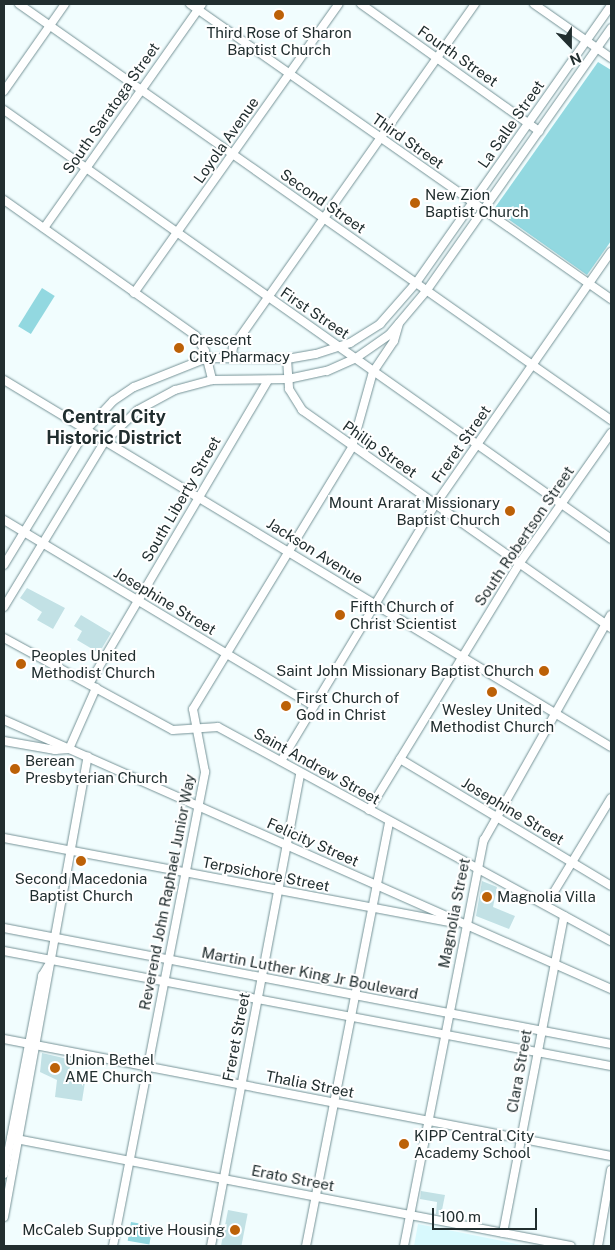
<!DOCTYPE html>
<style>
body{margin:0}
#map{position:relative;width:615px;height:1250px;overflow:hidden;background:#f1fdfe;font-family:"Public Sans",sans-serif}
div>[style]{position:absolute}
.built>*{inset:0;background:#d8f9fd}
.green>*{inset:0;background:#92d8e0;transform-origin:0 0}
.building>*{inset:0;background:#c2e1e5;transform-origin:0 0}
.roads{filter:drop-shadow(0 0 1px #769397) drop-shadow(0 0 1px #769397)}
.minor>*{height:8px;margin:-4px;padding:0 4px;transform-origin:4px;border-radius:4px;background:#fff}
.dots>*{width:14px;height:14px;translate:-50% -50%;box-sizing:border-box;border:2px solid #fff;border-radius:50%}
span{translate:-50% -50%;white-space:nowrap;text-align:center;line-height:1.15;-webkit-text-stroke:4px #fff;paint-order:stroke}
.poi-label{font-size:15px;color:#212e2f}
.left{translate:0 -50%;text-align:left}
.right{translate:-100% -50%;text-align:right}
.street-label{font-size:15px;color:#212e2f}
.quarter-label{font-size:18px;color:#212e2f;font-weight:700}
.frame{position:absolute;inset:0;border:5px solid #212e2f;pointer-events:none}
.north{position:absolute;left:545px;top:20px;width:50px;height:50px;-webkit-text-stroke:4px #fff;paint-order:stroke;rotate:158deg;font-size:14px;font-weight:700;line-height:20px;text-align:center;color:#212e2f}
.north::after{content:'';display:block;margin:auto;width:18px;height:22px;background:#212e2f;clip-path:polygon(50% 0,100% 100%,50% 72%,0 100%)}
.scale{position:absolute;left:432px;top:1208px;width:105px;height:22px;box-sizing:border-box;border:2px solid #212e2f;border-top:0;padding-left:6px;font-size:15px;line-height:18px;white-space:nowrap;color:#212e2f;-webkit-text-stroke:4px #fff;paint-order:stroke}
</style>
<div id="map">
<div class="built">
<i style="clip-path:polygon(418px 1224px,527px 1246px,414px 1246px)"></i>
</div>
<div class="green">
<i style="clip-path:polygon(598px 62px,611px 70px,611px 241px,587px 275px,494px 209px)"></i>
<i style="left:42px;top:288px;width:15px;height:45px;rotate:32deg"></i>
<i style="left:131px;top:1222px;width:22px;height:19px;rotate:10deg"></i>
</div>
<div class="building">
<i style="clip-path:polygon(27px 588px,65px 608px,53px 629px,37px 620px,42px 612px,20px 598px)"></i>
<i style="clip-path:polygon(81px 615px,111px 633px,99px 653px,77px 640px,82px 631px,74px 626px)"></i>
<i style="clip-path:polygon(482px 881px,497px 887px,493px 907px,515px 916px,509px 929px,476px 916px)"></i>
<i style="clip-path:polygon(42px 1053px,72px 1060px,69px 1074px,86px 1076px,82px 1101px,55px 1097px,57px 1080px,40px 1072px)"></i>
<i style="clip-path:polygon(421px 1191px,445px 1195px,441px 1215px,436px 1214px,437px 1202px,420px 1199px)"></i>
<i style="left:228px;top:1210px;width:20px;height:37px;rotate:11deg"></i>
</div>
<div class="roads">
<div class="minor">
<i style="left:19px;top:4px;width:724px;rotate:35.1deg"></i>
<i style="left:190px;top:4px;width:514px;rotate:35.02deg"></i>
<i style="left:361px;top:4px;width:219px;rotate:35.5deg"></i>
<i style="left:534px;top:4px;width:94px;rotate:35deg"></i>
<i style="left:4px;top:91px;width:106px;rotate:-55deg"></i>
<i style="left:4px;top:110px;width:743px;rotate:35.25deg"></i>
<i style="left:4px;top:200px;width:235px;rotate:35.3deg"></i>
<i style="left:196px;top:336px;width:17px;rotate:59deg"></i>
<i style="left:205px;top:351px;width:30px;rotate:76deg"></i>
<i style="left:44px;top:228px;width:274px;rotate:-54.8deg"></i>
<i style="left:134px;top:293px;width:354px;rotate:-54.7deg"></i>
<i style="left:232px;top:356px;width:9px;rotate:-84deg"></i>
<i style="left:233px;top:347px;width:420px;rotate:-54.8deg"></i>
<i style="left:287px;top:359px;width:30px;rotate:86deg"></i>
<i style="left:289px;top:389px;width:25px;rotate:58deg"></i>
<i style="left:302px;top:410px;width:378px;rotate:35.2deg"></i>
<i style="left:4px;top:380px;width:709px;rotate:31.16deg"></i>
<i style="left:4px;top:520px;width:361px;rotate:31deg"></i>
<i style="left:4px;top:565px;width:158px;rotate:-58.7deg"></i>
<i style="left:86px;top:430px;width:40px;rotate:-47deg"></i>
<i style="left:113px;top:401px;width:25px;rotate:-34deg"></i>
<i style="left:134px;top:387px;width:79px;rotate:-21.7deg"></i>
<i style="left:207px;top:358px;width:80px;rotate:0.7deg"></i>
<i style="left:287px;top:359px;width:29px;rotate:-10deg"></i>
<i style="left:316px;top:354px;width:36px;rotate:-18deg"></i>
<i style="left:350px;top:343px;width:36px;rotate:-32deg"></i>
<i style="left:380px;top:324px;width:55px;rotate:-48.7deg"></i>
<i style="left:416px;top:283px;width:339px;rotate:-54.9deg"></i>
<i style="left:4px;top:607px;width:194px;rotate:-58.7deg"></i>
<i style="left:105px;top:441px;width:45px;rotate:-43.2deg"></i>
<i style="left:138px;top:410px;width:42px;rotate:-28.4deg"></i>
<i style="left:175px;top:390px;width:38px;rotate:-15deg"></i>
<i style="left:212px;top:380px;width:76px;rotate:-0.8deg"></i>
<i style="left:288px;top:379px;width:40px;rotate:-12deg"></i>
<i style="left:327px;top:371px;width:32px;rotate:-24deg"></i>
<i style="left:356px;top:358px;width:40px;rotate:-34.9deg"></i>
<i style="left:389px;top:335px;width:59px;rotate:-49.8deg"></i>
<i style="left:427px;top:290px;width:320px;rotate:-54.9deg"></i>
<i style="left:4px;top:638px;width:192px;rotate:28.6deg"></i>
<i style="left:173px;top:730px;width:45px;rotate:-3.8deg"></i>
<i style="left:218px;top:727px;width:447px;rotate:28.6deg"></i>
<i style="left:89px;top:684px;width:353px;rotate:-59.5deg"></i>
<i style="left:4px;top:720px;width:664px;rotate:23.9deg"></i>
<i style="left:4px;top:741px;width:52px;rotate:10deg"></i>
<i style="left:55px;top:750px;width:14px;rotate:-4deg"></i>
<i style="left:69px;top:749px;width:67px;rotate:-66.1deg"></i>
<i style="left:400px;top:759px;width:246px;rotate:31deg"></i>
<i style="left:281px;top:761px;width:299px;rotate:-59deg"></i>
<i style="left:435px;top:505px;width:308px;rotate:-55.2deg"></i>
<i style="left:369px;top:810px;width:288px;rotate:-58.6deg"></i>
<i style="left:519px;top:564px;width:160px;rotate:-54.9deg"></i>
<i style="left:4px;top:838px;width:460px;rotate:10.7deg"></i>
<i style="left:546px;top:905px;width:125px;rotate:-58.7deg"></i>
<i style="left:4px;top:928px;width:618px;rotate:10.82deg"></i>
<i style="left:4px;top:951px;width:618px;rotate:10.73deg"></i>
<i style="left:4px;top:1039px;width:618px;rotate:10.91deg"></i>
<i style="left:11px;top:1138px;width:570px;rotate:10.92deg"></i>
<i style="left:4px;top:1174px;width:202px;rotate:-79.1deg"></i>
<i style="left:42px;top:976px;width:12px;rotate:-59deg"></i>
<i style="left:4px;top:1217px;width:468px;rotate:-79.7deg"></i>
<i style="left:503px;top:1233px;width:323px;rotate:-79.1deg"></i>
<i style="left:113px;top:1246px;width:483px;rotate:-79deg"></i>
<i style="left:205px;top:772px;width:64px;rotate:-100.8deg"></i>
<i style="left:193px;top:709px;width:306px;rotate:-58.7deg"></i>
<i style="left:352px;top:447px;width:78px;rotate:-74.4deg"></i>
<i style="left:373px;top:372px;width:37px;rotate:-56deg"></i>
<i style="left:394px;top:341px;width:18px;rotate:-74deg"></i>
<i style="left:211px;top:1246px;width:481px;rotate:-79.3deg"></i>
<i style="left:306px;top:1246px;width:432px;rotate:-78.9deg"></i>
<i style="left:404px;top:1246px;width:414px;rotate:-78.9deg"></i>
<i style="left:484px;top:840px;width:258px;rotate:-60.6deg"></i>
<i style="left:598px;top:1246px;width:77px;rotate:-80.3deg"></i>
</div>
</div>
<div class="dots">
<i style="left:279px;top:15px;background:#bc6107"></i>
<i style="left:415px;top:203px;background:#bc6107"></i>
<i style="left:179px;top:348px;background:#bc6107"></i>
<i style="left:510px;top:511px;background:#bc6107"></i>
<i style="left:340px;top:615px;background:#bc6107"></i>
<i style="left:21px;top:664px;background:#bc6107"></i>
<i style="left:544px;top:671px;background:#bc6107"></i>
<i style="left:492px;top:692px;background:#bc6107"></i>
<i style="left:286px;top:706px;background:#bc6107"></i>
<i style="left:15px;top:769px;background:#bc6107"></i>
<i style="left:81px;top:861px;background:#bc6107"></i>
<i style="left:487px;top:897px;background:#bc6107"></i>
<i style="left:55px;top:1068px;background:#bc6107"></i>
<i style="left:404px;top:1144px;background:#bc6107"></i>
<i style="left:235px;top:1230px;background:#bc6107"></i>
</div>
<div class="poi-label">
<span style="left:279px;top:41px">Third Rose of Sharon<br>Baptist Church</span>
<span class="left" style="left:425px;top:203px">New Zion<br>Baptist Church</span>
<span class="left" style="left:189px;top:348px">Crescent<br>City Pharmacy</span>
<span class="right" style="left:500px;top:511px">Mount Ararat Missionary<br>Baptist Church</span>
<span class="left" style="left:350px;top:615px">Fifth Church of<br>Christ Scientist</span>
<span class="left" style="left:31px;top:664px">Peoples United<br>Methodist Church</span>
<span class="right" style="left:534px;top:671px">Saint John Missionary Baptist Church</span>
<span class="left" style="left:296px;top:706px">First Church of<br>God in Christ</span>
<span style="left:492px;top:718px">Wesley United<br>Methodist Church</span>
<span class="left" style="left:25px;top:769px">Berean<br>Presbyterian Church</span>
<span style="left:81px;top:887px">Second Macedonia<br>Baptist Church</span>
<span class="left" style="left:497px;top:897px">Magnolia Villa</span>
<span class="left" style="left:65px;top:1068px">Union Bethel<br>AME Church</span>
<span class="left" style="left:414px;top:1144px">KIPP Central City<br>Academy School</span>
<span class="right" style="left:225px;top:1230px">McCaleb Supportive Housing</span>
</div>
<div class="street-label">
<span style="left:458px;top:56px;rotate:35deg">Fourth Street</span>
<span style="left:111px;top:108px;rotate:-55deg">South Saratoga Street</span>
<span style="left:511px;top:124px;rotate:-55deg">La Salle Street</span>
<span style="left:226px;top:140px;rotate:-55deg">Loyola Avenue</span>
<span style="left:408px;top:141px;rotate:35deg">Third Street</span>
<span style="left:323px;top:201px;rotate:35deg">Second Street</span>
<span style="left:315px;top:313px;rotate:34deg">First Street</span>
<span style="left:461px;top:444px;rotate:-55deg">Freret Street</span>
<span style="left:380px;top:449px;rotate:35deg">Philip Street</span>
<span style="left:181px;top:499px;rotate:-60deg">South Liberty Street</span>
<span style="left:524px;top:536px;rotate:-56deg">South Robertson Street</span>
<span style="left:315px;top:551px;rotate:32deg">Jackson Avenue</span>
<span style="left:165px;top:601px;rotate:31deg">Josephine Street</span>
<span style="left:317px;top:766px;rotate:29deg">Saint Andrew Street</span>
<span style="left:513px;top:811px;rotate:31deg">Josephine Street</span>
<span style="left:313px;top:842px;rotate:24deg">Felicity Street</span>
<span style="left:266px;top:874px;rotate:11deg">Terpsichore Street</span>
<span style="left:167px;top:892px;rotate:-79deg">Reverend John Raphael Junior Way</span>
<span style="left:454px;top:913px;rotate:-79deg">Magnolia Street</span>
<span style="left:310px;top:973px;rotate:11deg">Martin Luther King Jr Boulevard</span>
<span style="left:236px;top:1037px;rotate:-79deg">Freret Street</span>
<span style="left:519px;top:1071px;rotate:-80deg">Clara Street</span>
<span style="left:310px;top:1084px;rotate:11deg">Thalia Street</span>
<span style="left:293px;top:1178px;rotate:11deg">Erato Street</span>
</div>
<div class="quarter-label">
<span style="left:114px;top:428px">Central City<br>Historic District</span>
</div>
<div class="frame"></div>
<div class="north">N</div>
<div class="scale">100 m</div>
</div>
